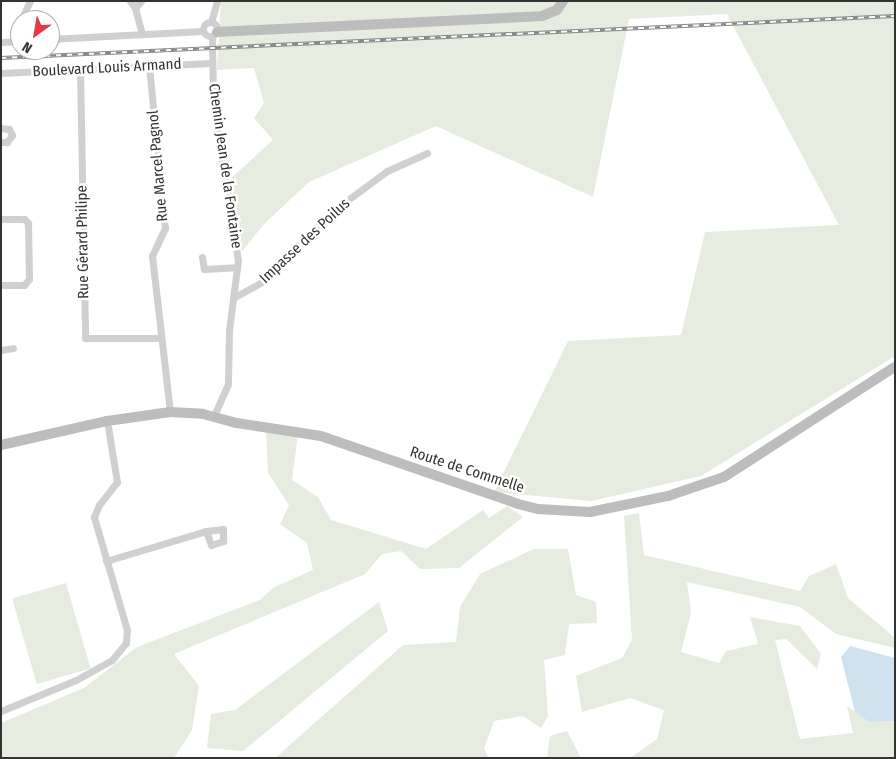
<!DOCTYPE html>
<meta charset="utf-8">
<style>
body{margin:0}
#map{position:relative;width:896px;height:759px;overflow:hidden;background:#fff;font-family:"Fira Sans Condensed",sans-serif}
div>[style]{position:absolute}
.green>*{inset:0;background:#e6ecdf;transform-origin:0 0}
.water>*{inset:0;background:#cfe2ee}
.street>*{height:7px;margin:-3.5px;padding:0 3.5px;transform-origin:3.5px;border-radius:3.5px;background:#d0d0d0}
.street>.ring{margin:-3.5px;padding:0;box-sizing:content-box;background:none;border:7px solid #d0d0d0;border-radius:50%}
.secondary>*{height:10px;margin:-5px;padding:0 5px;transform-origin:5px;border-radius:5px;background:#bdbdbd}
.rail>*{height:4px;margin-top:-2px;transform-origin:0;background:repeating-linear-gradient(90deg,#fff 0 5.5px,#888 0 11px);box-sizing:border-box;border-block:1px solid #888}
span{translate:-50% -50%;white-space:nowrap;text-align:center;line-height:1.15;-webkit-text-stroke:5px #fff;paint-order:stroke}
.street-label{font-size:15px;color:#333}
.frame{position:absolute;inset:0;border:2px solid #333;pointer-events:none}
.north{position:absolute;left:10px;top:10px;width:50px;height:50px;box-sizing:border-box;background:#fff;border:1px solid #adadad;border-radius:50%;rotate:212deg;font-size:14px;font-weight:700;line-height:20px;text-align:center;color:#333}
.north::after{content:'';display:block;margin:auto;width:18px;height:22px;background:#e63946;clip-path:polygon(50% 0,100% 100%,50% 72%,0 100%)}
</style>
<div id="map">
<div class="green">
<i style="clip-path:polygon(221px 1px,895px 1px,895px 356px,701px 476px,591px 501px,494px 492px,568px 341px,681px 335px,705px 232px,839px 225px,727px 14px,629px 19px,593px 197px,436px 126px,309px 182px,265px 223px,242px 251px,231px 178px,273px 140px,254px 118px,264px 103px,254px 68px,217px 70px)"></i>
<i style="clip-path:polygon(266px 432px,298px 434px,292px 480px,318px 497px,331px 520px,426px 549px,483px 510px,489px 518px,507px 506px,523px 517px,459px 568px,420px 569px,401px 551px,382px 554px,365px 574px,174px 654px,199px 686px,192px 730px,174px 758px,1px 758px,1px 723px,84px 688px,137px 647px,260px 600px,273px 588px,313px 570px,307px 543px,280px 524px,289px 505px,268px 473px)"></i>
<i style="clip-path:polygon(639px 513px,644px 555px,800px 591px,809px 576px,836px 564px,848px 598px,895px 638px,895px 648px,836px 634px,800px 607px,687px 582px,691px 613px,681px 652px,719px 663px,726px 651px,758px 644px,750px 617px,800px 626px,821px 654px,817px 669px,786px 639px,775px 640px,800px 739px,853px 733px,847px 706px,869px 722px,895px 721px,895px 758px,630px 758px,657px 739px,664px 710px,630px 698px,582px 712px,576px 676px,622px 658px,632px 640px,624px 516px)"></i>
<i style="clip-path:polygon(534px 549px,568px 549px,576px 595px,596px 602px,597px 623px,569px 624px,565px 655px,544px 660px,548px 716px,541px 728px,523px 716px,494px 721px,484px 748px,489px 758px,275px 758px,403px 645px,456px 642px,460px 607px,480px 574px)"></i>
<i style="left:66px;top:583px;width:89px;height:56px;rotate:74deg"></i>
<i style="clip-path:polygon(379px 602px,388px 631px,243px 751px,207px 748px,211px 714px,235px 710px)"></i>
<i style="clip-path:polygon(567px 731px,581px 758px,547px 758px,550px 736px)"></i>
</div>
<div class="water">
<i style="clip-path:polygon(850px 646px,895px 658px,895px 721px,869px 722px,855px 712px,841px 657px)"></i>
</div>
<div class="street">
<i style="left:130px;top:1px;width:9px;rotate:54deg"></i>
<i style="left:135px;top:8px;width:27px;rotate:75deg"></i>
<i style="left:135px;top:8px;width:9px;rotate:-49deg"></i>
<i style="left:21px;top:20px;width:21px;rotate:-65deg"></i>
<i class="ring" style="left:203px;top:22px;width:7px;height:7px"></i>
<i style="left:211px;top:22px;width:22px;rotate:-74deg"></i>
<i style="left:212px;top:36px;width:67px;rotate:89.1deg"></i>
<i style="left:213px;top:103px;width:159px;rotate:81deg"></i>
<i style="left:238px;top:260px;width:71px;rotate:97.3deg"></i>
<i style="left:229px;top:330px;width:54px;rotate:91.1deg"></i>
<i style="left:228px;top:384px;width:36px;rotate:114deg"></i>
<i style="left:50px;top:39px;width:153px;rotate:-3deg"></i>
<i style="left:18px;top:41px;width:18px;rotate:-84deg"></i>
<i style="left:1px;top:42px;width:19px;rotate:-3deg"></i>
<i style="left:149px;top:66px;width:163px;rotate:84.4deg"></i>
<i style="left:165px;top:228px;width:31px;rotate:115deg"></i>
<i style="left:152px;top:256px;width:157px;rotate:83.4deg"></i>
<i style="left:80px;top:70px;width:268px;rotate:88.9deg"></i>
<i style="left:85px;top:338px;width:76px"></i>
<i style="left:1px;top:73px;width:211px;rotate:-2.7deg"></i>
<i style="left:1px;top:128px;width:8px;rotate:7deg"></i>
<i style="left:9px;top:129px;width:7px;rotate:63deg"></i>
<i style="left:12px;top:135px;width:9px;rotate:126deg"></i>
<i style="left:7px;top:142px;width:6px;rotate:180deg"></i>
<i style="left:1px;top:219px;width:23px"></i>
<i style="left:24px;top:219px;width:6px;rotate:45deg"></i>
<i style="left:28px;top:223px;width:56px;rotate:89deg"></i>
<i style="left:29px;top:279px;width:8px;rotate:130deg"></i>
<i style="left:24px;top:285px;width:23px;rotate:180deg"></i>
<i style="left:202px;top:257px;width:12px;rotate:81deg"></i>
<i style="left:204px;top:269px;width:33px;rotate:-3deg"></i>
<i style="left:233px;top:298px;width:37px;rotate:-29deg"></i>
<i style="left:265px;top:280px;width:98px;rotate:-45.4deg"></i>
<i style="left:334px;top:210px;width:66px;rotate:-36.3deg"></i>
<i style="left:387px;top:171px;width:44px;rotate:-24.2deg"></i>
<i style="left:1px;top:350px;width:12px;rotate:-9deg"></i>
<i style="left:106px;top:561px;width:104px;rotate:-16.7deg"></i>
<i style="left:206px;top:531px;width:15px;rotate:70deg"></i>
<i style="left:211px;top:545px;width:13px;rotate:-18deg"></i>
<i style="left:223px;top:541px;width:12px;rotate:-90deg"></i>
<i style="left:223px;top:529px;width:17px;rotate:173deg"></i>
<i style="left:1px;top:711px;width:81px;rotate:-22.5deg"></i>
<i style="left:76px;top:680px;width:41px;rotate:-29.1deg"></i>
<i style="left:112px;top:660px;width:22px;rotate:-51deg"></i>
<i style="left:126px;top:643px;width:13px;rotate:-86deg"></i>
<i style="left:127px;top:630px;width:118px;rotate:-106.3deg"></i>
<i style="left:94px;top:517px;width:13px;rotate:-67deg"></i>
<i style="left:99px;top:505px;width:29px;rotate:-52deg"></i>
<i style="left:117px;top:482px;width:62px;rotate:-99.3deg"></i>
</div>
<div class="secondary">
<i style="left:217px;top:32px;width:325px;rotate:-2.8deg"></i>
<i style="left:542px;top:16px;width:16px;rotate:-22deg"></i>
<i style="left:557px;top:10px;width:11px;rotate:-56deg"></i>
<i style="left:1px;top:445px;width:109px;rotate:-12.8deg"></i>
<i style="left:107px;top:421px;width:64px;rotate:-8.1deg"></i>
<i style="left:170px;top:412px;width:33px;rotate:3deg"></i>
<i style="left:203px;top:414px;width:35px;rotate:15deg"></i>
<i style="left:237px;top:423px;width:85px;rotate:8.8deg"></i>
<i style="left:321px;top:436px;width:208px;rotate:19deg"></i>
<i style="left:518px;top:504px;width:21px;rotate:14deg"></i>
<i style="left:538px;top:509px;width:52px;rotate:3.3deg"></i>
<i style="left:590px;top:512px;width:80px;rotate:-11.6deg"></i>
<i style="left:668px;top:496px;width:59px;rotate:-18.7deg"></i>
<i style="left:724px;top:477px;width:203px;rotate:-32.8deg"></i>
</div>
<div class="rail">
<i style="left:1px;top:58px;width:895px;rotate:-2.69deg"></i>
</div>
<div class="street-label">
<span style="left:107px;top:68px;rotate:-3deg">Boulevard Louis Armand</span>
<span style="left:158px;top:166px;rotate:-95deg">Rue Marcel Pagnol</span>
<span style="left:225px;top:166px;rotate:82deg">Chemin Jean de la Fontaine</span>
<span style="left:305px;top:241px;rotate:-43deg">Impasse des Poilus</span>
<span style="left:83px;top:242px;rotate:-91deg">Rue Gérard Philipe</span>
<span style="left:467px;top:470px;rotate:18deg">Route de Commelle</span>
</div>
<div class="frame"></div>
<div class="north">N</div>
</div>
